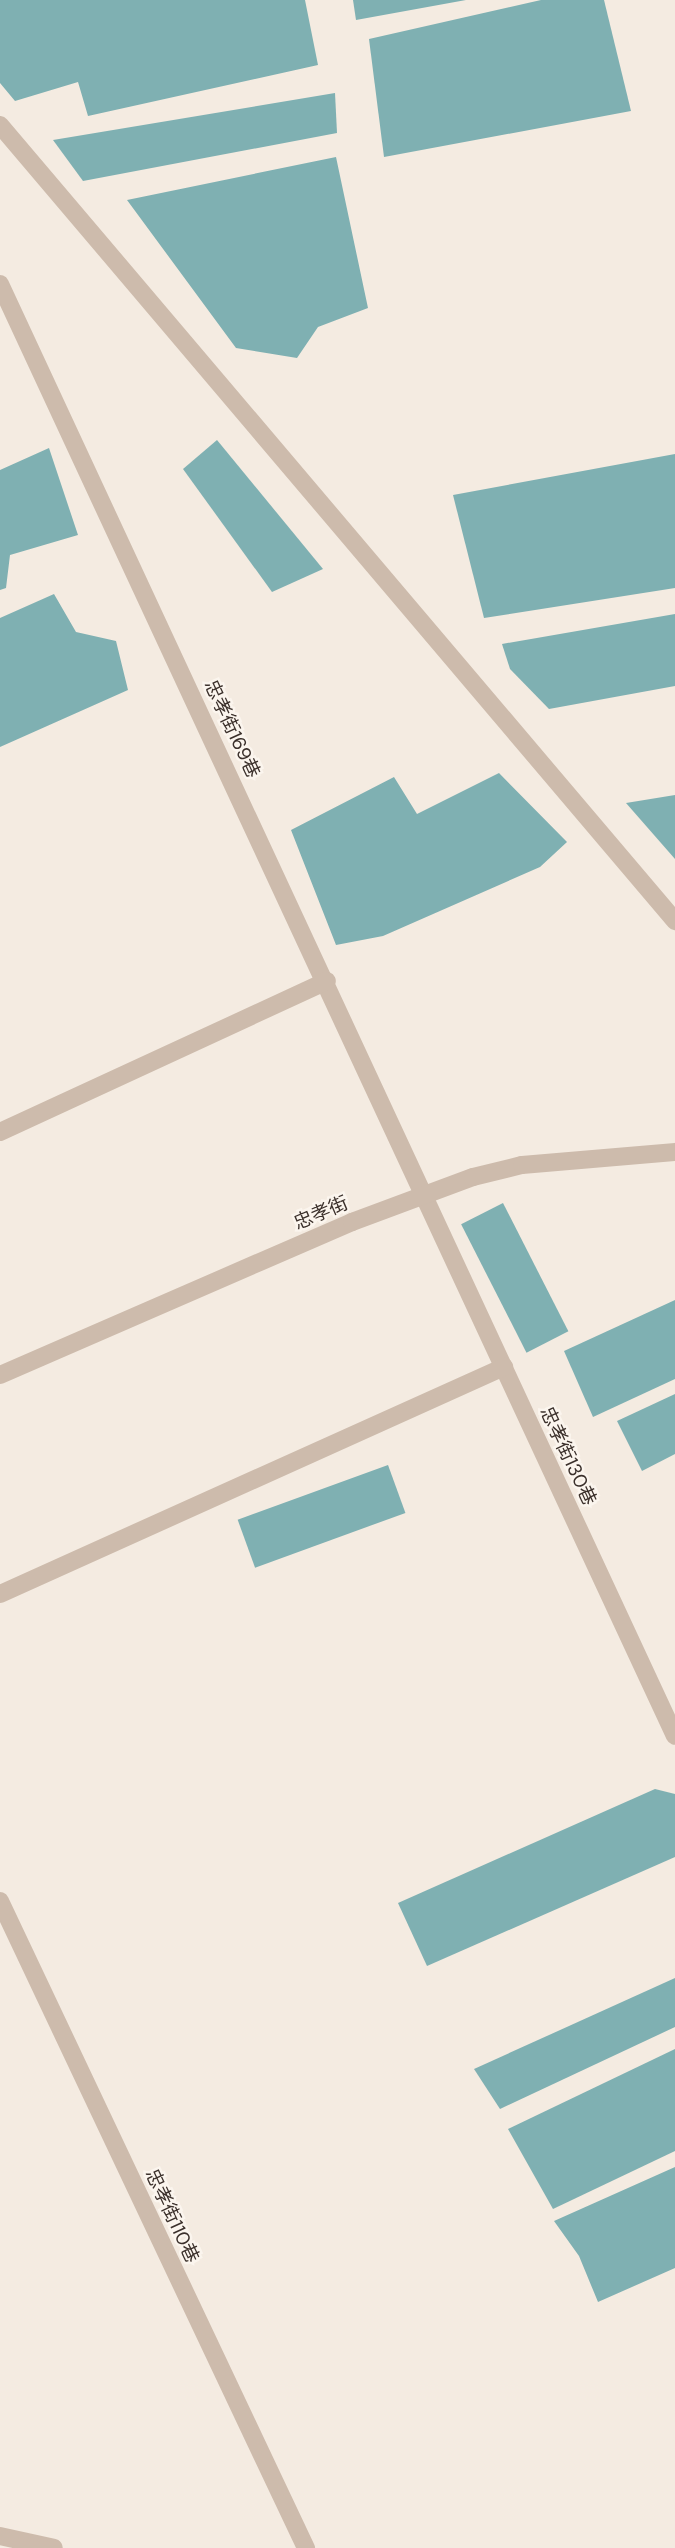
<!DOCTYPE html>
<meta charset="utf-8">
<style>
body{margin:0}
#map{position:relative;width:675px;height:2548px;overflow:hidden;background:#f4ebe1;font-family:"DM Sans","Noto Sans TC",sans-serif}
div>[style]{position:absolute}
.water>*{inset:0;background:#7fb0b2;transform-origin:0 0}
.minor>*{height:18px;margin:-9px;padding:0 9px;transform-origin:9px;border-radius:9px;background:#cdbbac}
span{translate:-50% -50%;white-space:nowrap;text-align:center;line-height:1.15;-webkit-text-stroke:5px #fbf5ee;paint-order:stroke}
.street-label{font-size:19px;color:#3b302b}
</style>
<div id="map">
<div class="water">
<i style="clip-path:polygon(0 0,305px 0,318px 65px,88px 116px,78px 82px,15px 101px,0 83px)"></i>
<i style="clip-path:polygon(353px 0,466px 0,356px 20px)"></i>
<i style="clip-path:polygon(541px 0,604px 0,631px 111px,384px 157px,369px 39px)"></i>
<i style="clip-path:polygon(335px 93px,337px 133px,83px 181px,53px 140px)"></i>
<i style="clip-path:polygon(336px 157px,368px 308px,318px 327px,297px 358px,236px 348px,127px 200px)"></i>
<i style="clip-path:polygon(217px 440px,323px 569px,272px 592px,183px 469px)"></i>
<i style="clip-path:polygon(49px 448px,78px 535px,10px 555px,6px 588px,0 590px,0 470px)"></i>
<i style="clip-path:polygon(675px 454px,675px 588px,484px 618px,453px 495px)"></i>
<i style="clip-path:polygon(54px 594px,76px 632px,116px 641px,128px 690px,0 747px,0 618px)"></i>
<i style="clip-path:polygon(675px 614px,675px 686px,549px 709px,510px 669px,502px 644px)"></i>
<i style="clip-path:polygon(499px 773px,567px 842px,540px 867px,383px 936px,336px 945px,291px 830px,394px 777px,417px 814px)"></i>
<i style="clip-path:polygon(675px 795px,675px 859px,626px 803px)"></i>
<i style="left:503px;top:1203px;width:144px;height:47px;rotate:63deg"></i>
<i style="clip-path:polygon(675px 1300px,675px 1379px,593px 1417px,564px 1351px)"></i>
<i style="clip-path:polygon(675px 1394px,675px 1454px,642px 1471px,617px 1421px)"></i>
<i style="left:388px;top:1465px;width:51px;height:160px;rotate:70deg"></i>
<i style="clip-path:polygon(655px 1789px,675px 1794px,675px 1857px,427px 1966px,398px 1903px)"></i>
<i style="clip-path:polygon(675px 1978px,675px 2027px,500px 2109px,474px 2069px)"></i>
<i style="clip-path:polygon(675px 2049px,675px 2151px,553px 2209px,508px 2129px)"></i>
<i style="clip-path:polygon(675px 2167px,675px 2268px,598px 2302px,579px 2256px,554px 2221px)"></i>
</div>
<div class="minor">
<i style="left:0;top:125px;width:1044px;rotate:49.7deg"></i>
<i style="left:0;top:284px;width:1601px;rotate:65.07deg"></i>
<i style="left:0;top:1132px;width:360px;rotate:-24.8deg"></i>
<i style="left:0;top:1375px;width:384px;rotate:-23.5deg"></i>
<i style="left:352px;top:1222px;width:129px;rotate:-20.4deg"></i>
<i style="left:473px;top:1177px;width:50px;rotate:-13.8deg"></i>
<i style="left:522px;top:1165px;width:154px;rotate:-4.9deg"></i>
<i style="left:0;top:1594px;width:553px;rotate:-24.25deg"></i>
<i style="left:0;top:1901px;width:716px;rotate:64.69deg"></i>
<i style="left:0;top:2536px;width:55px;rotate:12.5deg"></i>
</div>
<div class="street-label">
<span style="left:232px;top:729px;rotate:65deg">忠孝街169巷</span>
<span style="left:321px;top:1213px;rotate:-23deg">忠孝街</span>
<span style="left:568px;top:1456px;rotate:65deg">忠孝街130巷</span>
<span style="left:172px;top:2216px;rotate:65deg">忠孝街110巷</span>
</div>
</div>
